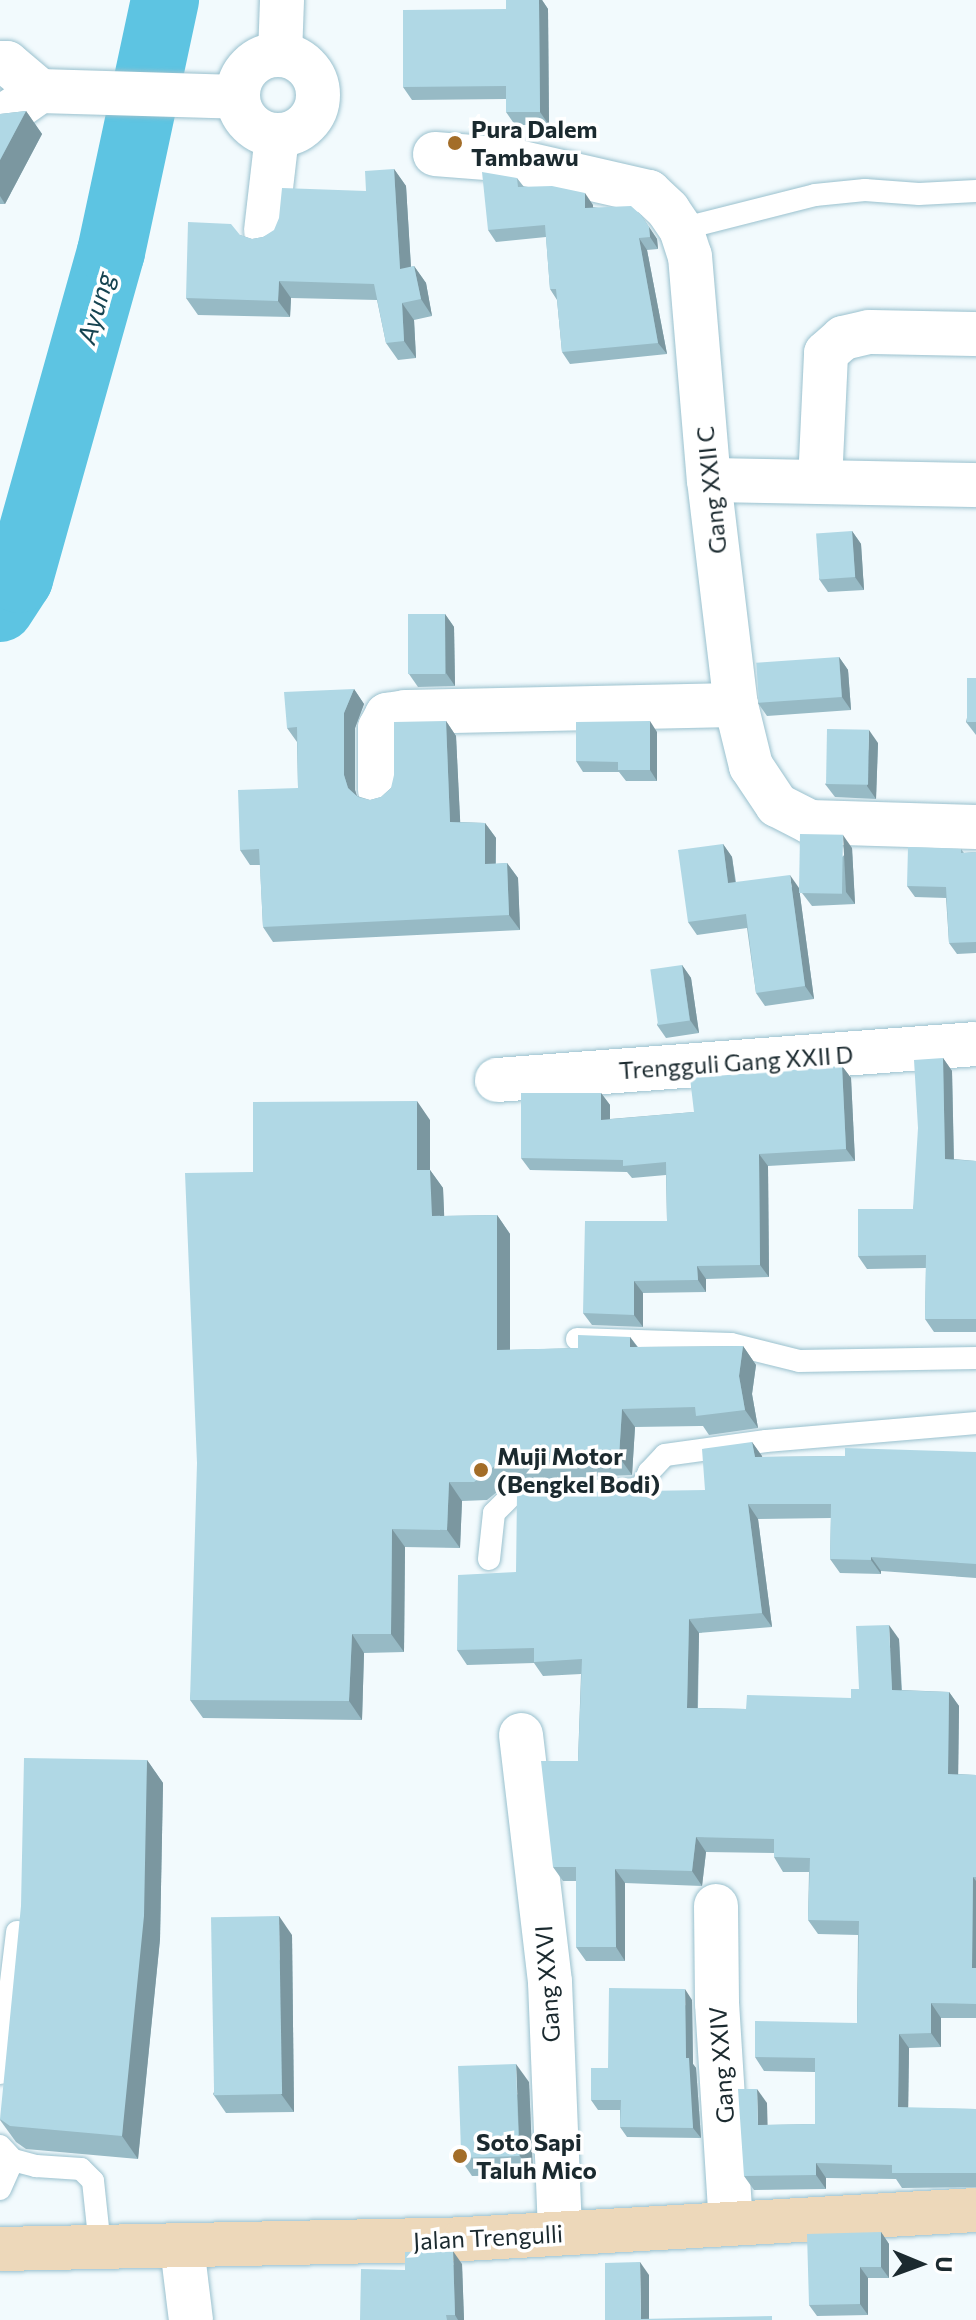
<!DOCTYPE html>
<style>
body{margin:0}
#map{position:relative;width:976px;height:2320px;overflow:hidden;background:#f2fafd;font-family:Commissioner,sans-serif}
div>[style]{position:absolute}
.river>*{height:68px;margin:-34px;padding:0 34px;transform-origin:34px;border-radius:34px;background:#5dc4e2}
.roads{filter:drop-shadow(0 0 2px #9ac1ce) drop-shadow(0 0 2px #9ac1ce)}
.service>*{height:22px;margin:-11px;padding:0 11px;transform-origin:11px;border-radius:11px;background:#fff}
.minor>*{height:44px;margin:-22px;padding:0 22px;transform-origin:22px;border-radius:22px;background:#fff}
.minor>.ring{margin:-22px;padding:0;box-sizing:content-box;background:none;border:44px solid #fff;border-radius:50%}
.secondary>*{height:44px;margin:-22px;padding:0 22px;transform-origin:22px;border-radius:22px;background:#edd8ba}
.wall>*{inset:0;background:#97bac5}
.shaded-wall>*{inset:0;background:#7b97a0}
.building>*{inset:0;background:#b0d8e5;transform-origin:0 0}
.dots>*{width:22px;height:22px;translate:-50% -50%;box-sizing:border-box;border:4px solid #fff;border-radius:50%}
span{translate:-50% -50%;white-space:nowrap;text-align:center;line-height:1.15;-webkit-text-stroke:7px #fff;paint-order:stroke}
.poi-label{font-size:24px;color:#1b2a2f;font-weight:700}
.left{translate:0 -50%;text-align:left}
.street-label{font-size:24px;color:#1b2a2f}
.water-label{font-size:26px;color:#164451;font-style:italic}
.north{position:absolute;left:880px;top:2224px;width:80px;height:80px;-webkit-text-stroke:6px #fff;paint-order:stroke;rotate:91deg;font-size:22px;font-weight:700;line-height:32px;text-align:center;color:#1b2a2f}
.north::after{content:'';display:block;margin:auto;width:28px;height:36px;background:#1b2a2f;clip-path:polygon(50% 0,100% 100%,50% 72%,0 100%)}
</style>
<div id="map">
<div class="river">
<i style="left:0;top:608px;width:35px;rotate:-57deg"></i>
<i style="left:19px;top:579px;width:340px;rotate:-74.3deg"></i>
<i style="left:111px;top:252px;width:258px;rotate:-77.9deg"></i>
</div>
<div class="roads">
<div class="service">
<i style="left:681px;top:229px;width:138px;rotate:-14.2deg"></i>
<i style="left:815px;top:195px;width:50px;rotate:-5.7deg"></i>
<i style="left:865px;top:190px;width:54px;rotate:4.2deg"></i>
<i style="left:919px;top:194px;width:57px;rotate:-3deg"></i>
<i style="left:577px;top:1339px;width:154px;rotate:1.9deg"></i>
<i style="left:731px;top:1344px;width:70px;rotate:14deg"></i>
<i style="left:799px;top:1361px;width:177px;rotate:-1deg"></i>
<i style="left:489px;top:1559px;width:46px;rotate:-83.8deg"></i>
<i style="left:494px;top:1513px;width:27px;rotate:-45deg"></i>
<i style="left:513px;top:1494px;width:128px;rotate:-2.2deg"></i>
<i style="left:641px;top:1489px;width:19px;rotate:-65deg"></i>
<i style="left:649px;top:1472px;width:23px;rotate:-47deg"></i>
<i style="left:665px;top:1455px;width:102px;rotate:-7.9deg"></i>
<i style="left:766px;top:1441px;width:211px;rotate:-4.9deg"></i>
<i style="left:0;top:2073px;width:142px;rotate:-83.1deg"></i>
<i style="left:0;top:2146px;width:19px;rotate:47deg"></i>
<i style="left:13px;top:2160px;width:24px;rotate:15deg"></i>
<i style="left:36px;top:2166px;width:45px;rotate:3.8deg"></i>
<i style="left:81px;top:2169px;width:17px;rotate:45deg"></i>
<i style="left:93px;top:2181px;width:65px;rotate:83.9deg"></i>
<i style="left:0;top:2189px;width:32px;rotate:-66deg"></i>
</div>
<div class="minor">
<i class="ring" style="left:238px;top:55px;width:36px;height:36px"></i>
<i style="left:280px;top:55px;width:55px;rotate:-87.9deg"></i>
<i style="left:0;top:63px;width:7px"></i>
<i style="left:7px;top:63px;width:43px;rotate:40.3deg"></i>
<i style="left:40px;top:91px;width:39px;rotate:145deg"></i>
<i style="left:8px;top:113px;width:8px;rotate:173deg"></i>
<i style="left:40px;top:91px;width:198px;rotate:1.7deg"></i>
<i style="left:435px;top:154px;width:74px;rotate:4.6deg"></i>
<i style="left:509px;top:160px;width:144px;rotate:12.9deg"></i>
<i style="left:649px;top:192px;width:26px;rotate:43deg"></i>
<i style="left:668px;top:210px;width:23px;rotate:56deg"></i>
<i style="left:681px;top:229px;width:28px;rotate:72deg"></i>
<i style="left:690px;top:256px;width:225px;rotate:85.2deg"></i>
<i style="left:709px;top:480px;width:227px;rotate:83.2deg"></i>
<i style="left:736px;top:705px;width:63px;rotate:76.2deg"></i>
<i style="left:751px;top:766px;width:47px;rotate:56.3deg"></i>
<i style="left:777px;top:805px;width:37px;rotate:27deg"></i>
<i style="left:810px;top:822px;width:166px;rotate:1.7deg"></i>
<i style="left:266px;top:231px;width:96px;rotate:-83.4deg"></i>
<i style="left:709px;top:480px;width:267px;rotate:1.1deg"></i>
<i style="left:820px;top:482px;width:129px;rotate:-87.3deg"></i>
<i style="left:826px;top:353px;width:23px;rotate:-41deg"></i>
<i style="left:843px;top:338px;width:27px;rotate:-13deg"></i>
<i style="left:869px;top:332px;width:107px;rotate:1.1deg"></i>
<i style="left:380px;top:790px;width:62px;rotate:-90deg"></i>
<i style="left:380px;top:728px;width:15px;rotate:-62deg"></i>
<i style="left:387px;top:715px;width:18px;rotate:-9deg"></i>
<i style="left:405px;top:712px;width:331px;rotate:-1.2deg"></i>
<i style="left:497px;top:1080px;width:480px;rotate:-4.3deg"></i>
<i style="left:521px;top:1735px;width:249px;rotate:83.3deg"></i>
<i style="left:550px;top:1982px;width:251px;rotate:87.7deg"></i>
<i style="left:716px;top:1906px;width:97px;rotate:89.4deg"></i>
<i style="left:717px;top:2003px;width:220px;rotate:86.4deg"></i>
<i style="left:182px;top:2247px;width:74px;rotate:83deg"></i>
</div>
<div class="secondary">
<i style="left:0;top:2249px;width:465px;rotate:-1.2deg"></i>
<i style="left:465px;top:2239px;width:512px;rotate:-3.25deg"></i>
</div>
</div>
<div class="wall">
<i style="clip-path:polygon(506px 0,542px 0,548px 9px,549px 125px,515px 125px,506px 112px,506px 99px,412px 100px,403px 87px,506px 9px)"></i>
<i style="clip-path:polygon(26px 111px,42px 134px,5px 204px,0 204px,0 114px)"></i>
<i style="clip-path:polygon(394px 169px,406px 186px,411px 267px,414px 266px,426px 283px,432px 316px,414px 320px,416px 358px,398px 360px,386px 343px,377px 300px,291px 298px,290px 317px,198px 315px,186px 298px,240px 235px,252px 239px,263px 237px,366px 191px)"></i>
<i style="clip-path:polygon(517px 178px,524px 187px,593px 205px,593px 207px,641px 215px,657px 239px,658px 249px,647px 250px,667px 354px,570px 364px,562px 352px,557px 300px,550px 289px,546px 237px,496px 242px,488px 230px)"></i>
<i style="clip-path:polygon(852px 531px,861px 544px,864px 590px,828px 592px,819px 579px)"></i>
<i style="clip-path:polygon(445px 614px,454px 627px,455px 686px,418px 687px,409px 674px)"></i>
<i style="clip-path:polygon(839px 657px,848px 670px,851px 710px,767px 716px,758px 703px)"></i>
<i style="clip-path:polygon(976px 678px,976px 735px,966px 722px)"></i>
<i style="clip-path:polygon(354px 689px,364px 704px,355px 728px,355px 790px,357px 796px,370px 800px,381px 797px,391px 788px,446px 721px,456px 736px,460px 822px,485px 823px,496px 838px,496px 864px,507px 863px,518px 878px,520px 930px,273px 942px,263px 927px,260px 865px,250px 865px,240px 850px,298px 788px,297px 742px,287px 728px)"></i>
<i style="clip-path:polygon(657px 732px,657px 781px,626px 781px,619px 772px,583px 772px,576px 761px)"></i>
<i style="clip-path:polygon(878px 743px,876px 799px,835px 797px,825px 784px)"></i>
<i style="clip-path:polygon(723px 844px,732px 857px,736px 882px,799px 888px,814px 999px,765px 1006px,756px 993px,747px 928px,697px 935px,688px 922px)"></i>
<i style="clip-path:polygon(852px 848px,855px 904px,812px 906px,802px 893px)"></i>
<i style="clip-path:polygon(961px 849px,964px 853px,976px 852px,976px 953px,957px 954px,949px 943px,946px 898px,915px 897px,907px 886px)"></i>
<i style="clip-path:polygon(682px 965px,691px 978px,699px 1033px,666px 1038px,657px 1025px)"></i>
<i style="clip-path:polygon(943px 1058px,952px 1071px,954px 1159px,976px 1161px,976px 1332px,934px 1332px,925px 1319px,926px 1268px,867px 1269px,858px 1256px,913px 1209px)"></i>
<i style="clip-path:polygon(842px 1066px,851px 1078px,855px 1161px,768px 1166px,769px 1277px,706px 1279px,706px 1292px,643px 1293px,643px 1327px,592px 1325px,583px 1313px,667px 1221px,666px 1175px,632px 1178px,627px 1172px,530px 1170px,521px 1158px,601px 1093px,610px 1105px,610px 1119px,694px 1112px)"></i>
<i style="clip-path:polygon(430px 1120px,430px 1170px,443px 1188px,444px 1216px,497px 1215px,510px 1234px,510px 1350px,578px 1348px,630px 1337px,638px 1347px,743px 1346px,756px 1365px,752px 1394px,758px 1428px,709px 1435px,703px 1426px,635px 1427px,632px 1475px,512px 1480px,487px 1500px,462px 1501px,460px 1548px,405px 1547px,404px 1652px,364px 1653px,362px 1720px,203px 1718px,190px 1700px,253px 1172px)"></i>
<i style="clip-path:polygon(752px 1442px,762px 1457px,845px 1456px,976px 1452px,976px 1578px,881px 1571px,881px 1574px,840px 1573px,830px 1559px,831px 1518px,758px 1519px,772px 1627px,699px 1633px,698px 1708px,746px 1709px,851px 1698px,859px 1689px,899px 1639px,902px 1690px,949px 1692px,959px 1706px,958px 1774px,976px 1775px,976px 2018px,941px 2018px,941px 2047px,909px 2048px,908px 2108px,976px 2109px,976px 2187px,902px 2188px,896px 2179px,826px 2178px,826px 2189px,754px 2190px,744px 2176px,767px 2103px,767px 2125px,815px 2124px,815px 2072px,764px 2071px,755px 2057px,857px 2023px,858px 1935px,818px 1934px,808px 1920px,809px 1872px,783px 1872px,774px 1857px,774px 1853px,706px 1852px,702px 1886px,625px 1883px,625px 1961px,586px 1961px,576px 1947px,576px 1881px,563px 1881px,553px 1867px,578px 1761px,581px 1674px,543px 1676px,534px 1663px,467px 1665px,457px 1650px,516px 1572px,705px 1490px)"></i>
<i style="clip-path:polygon(147px 1760px,163px 1783px,160px 1939px,138px 2159px,26px 2149px,16px 2142px,0 2120px)"></i>
<i style="clip-path:polygon(292px 1935px,294px 2112px,226px 2113px,213px 2094px)"></i>
<i style="clip-path:polygon(692px 2000px,693px 2064px,696px 2068px,701px 2138px,627px 2137px,620px 2127px,620px 2110px,598px 2110px,591px 2100px,608px 2068px)"></i>
<i style="clip-path:polygon(529px 2082px,533px 2175px,472px 2176px,459px 2157px)"></i>
<i style="clip-path:polygon(881px 2232px,889px 2244px,889px 2278px,868px 2278px,868px 2315px,817px 2316px,809px 2305px)"></i>
<i style="clip-path:polygon(462px 2264px,464px 2320px,360px 2320px,405px 2270px)"></i>
</div>
<div class="shaded-wall">
<i style="clip-path:polygon(539px 0,542px 0,548px 9px,549px 125px,540px 112px)"></i>
<i style="clip-path:polygon(26px 111px,42px 134px,5px 204px,0 196px,0 160px)"></i>
<i style="clip-path:polygon(394px 169px,406px 186px,412px 285px,400px 269px)"></i>
<i style="clip-path:polygon(585px 193px,593px 205px,593px 219px,585px 208px)"></i>
<i style="clip-path:polygon(649px 227px,657px 239px,658px 249px,650px 237px)"></i>
<i style="clip-path:polygon(639px 238px,647px 250px,667px 354px,658px 343px)"></i>
<i style="clip-path:polygon(414px 266px,426px 283px,432px 316px,421px 299px)"></i>
<i style="clip-path:polygon(279px 281px,291px 298px,290px 317px,278px 301px)"></i>
<i style="clip-path:polygon(402px 303px,414px 320px,416px 358px,404px 341px)"></i>
<i style="clip-path:polygon(852px 531px,861px 544px,864px 590px,855px 577px)"></i>
<i style="clip-path:polygon(445px 614px,454px 627px,455px 686px,446px 673px)"></i>
<i style="clip-path:polygon(839px 657px,848px 670px,851px 710px,842px 697px)"></i>
<i style="clip-path:polygon(354px 689px,364px 704px,355px 728px,355px 790px,359px 803px,348px 788px,344px 775px,344px 713px)"></i>
<i style="clip-path:polygon(446px 721px,456px 736px,461px 838px,450px 822px)"></i>
<i style="clip-path:polygon(650px 721px,657px 732px,657px 781px,650px 770px)"></i>
<i style="clip-path:polygon(869px 730px,878px 743px,876px 799px,867px 786px)"></i>
<i style="clip-path:polygon(485px 823px,496px 838px,495px 879px,485px 864px)"></i>
<i style="clip-path:polygon(843px 835px,852px 848px,855px 904px,846px 892px)"></i>
<i style="clip-path:polygon(723px 844px,732px 857px,737px 896px,728px 883px)"></i>
<i style="clip-path:polygon(507px 863px,518px 878px,520px 930px,509px 915px)"></i>
<i style="clip-path:polygon(790px 875px,799px 888px,814px 999px,805px 986px)"></i>
<i style="clip-path:polygon(682px 965px,691px 978px,699px 1033px,690px 1020px)"></i>
<i style="clip-path:polygon(943px 1058px,952px 1071px,954px 1172px,945px 1159px)"></i>
<i style="clip-path:polygon(842px 1066px,851px 1078px,855px 1161px,846px 1149px)"></i>
<i style="clip-path:polygon(601px 1093px,610px 1105px,610px 1132px,601px 1120px)"></i>
<i style="clip-path:polygon(417px 1101px,430px 1120px,430px 1170px,443px 1188px,445px 1234px,432px 1216px,417px 1170px)"></i>
<i style="clip-path:polygon(759px 1154px,768px 1166px,769px 1277px,760px 1265px)"></i>
<i style="clip-path:polygon(497px 1215px,510px 1234px,510px 1369px,497px 1350px)"></i>
<i style="clip-path:polygon(697px 1266px,706px 1279px,706px 1292px,698px 1280px)"></i>
<i style="clip-path:polygon(634px 1281px,643px 1293px,643px 1327px,634px 1315px)"></i>
<i style="clip-path:polygon(630px 1337px,643px 1355px,630px 1347px)"></i>
<i style="clip-path:polygon(743px 1346px,756px 1365px,752px 1394px,758px 1428px,745px 1410px,739px 1376px)"></i>
<i style="clip-path:polygon(622px 1409px,635px 1427px,632px 1475px,619px 1457px)"></i>
<i style="clip-path:polygon(752px 1442px,762px 1456px,765px 1471px,755px 1457px)"></i>
<i style="clip-path:polygon(449px 1482px,462px 1501px,460px 1548px,447px 1530px)"></i>
<i style="clip-path:polygon(748px 1504px,758px 1519px,772px 1627px,762px 1613px)"></i>
<i style="clip-path:polygon(392px 1529px,405px 1547px,404px 1652px,391px 1634px)"></i>
<i style="clip-path:polygon(871px 1557px,881px 1571px,881px 1574px,871px 1560px)"></i>
<i style="clip-path:polygon(689px 1619px,699px 1633px,697px 1722px,687px 1708px)"></i>
<i style="clip-path:polygon(889px 1625px,899px 1639px,902px 1704px,892px 1690px)"></i>
<i style="clip-path:polygon(352px 1634px,364px 1653px,362px 1720px,349px 1701px)"></i>
<i style="clip-path:polygon(949px 1692px,959px 1706px,958px 1788px,948px 1774px)"></i>
<i style="clip-path:polygon(147px 1760px,163px 1783px,160px 1939px,138px 2159px,122px 2136px)"></i>
<i style="clip-path:polygon(696px 1837px,706px 1852px,702px 1886px,692px 1871px)"></i>
<i style="clip-path:polygon(615px 1869px,625px 1883px,625px 1961px,616px 1947px)"></i>
<i style="clip-path:polygon(973px 1877px,976px 1881px,976px 1975px,972px 1968px)"></i>
<i style="clip-path:polygon(279px 1916px,292px 1935px,294px 2112px,281px 2094px)"></i>
<i style="clip-path:polygon(685px 1989px,692px 2000px,693px 2064px,696px 2068px,701px 2138px,693px 2128px,686px 2058px)"></i>
<i style="clip-path:polygon(931px 2003px,941px 2018px,941px 2047px,931px 2033px)"></i>
<i style="clip-path:polygon(899px 2034px,909px 2048px,908px 2122px,898px 2107px)"></i>
<i style="clip-path:polygon(516px 2064px,529px 2082px,533px 2175px,520px 2156px)"></i>
<i style="clip-path:polygon(757px 2089px,767px 2103px,768px 2139px,758px 2125px)"></i>
<i style="clip-path:polygon(816px 2163px,826px 2178px,826px 2189px,816px 2175px)"></i>
<i style="clip-path:polygon(881px 2232px,889px 2244px,889px 2278px,881px 2267px)"></i>
<i style="clip-path:polygon(453px 2251px,462px 2264px,464px 2320px,458px 2320px,455px 2315px)"></i>
<i style="clip-path:polygon(640px 2262px,649px 2275px,649px 2320px,641px 2319px)"></i>
<i style="clip-path:polygon(860px 2267px,868px 2278px,868px 2315px,860px 2304px)"></i>
</div>
<div class="building">
<i style="clip-path:polygon(506px 0,539px 0,540px 112px,506px 112px,506px 86px,403px 87px,403px 10px,506px 9px)"></i>
<i style="clip-path:polygon(26px 111px,0 160px,0 114px)"></i>
<i style="clip-path:polygon(394px 169px,400px 269px,414px 266px,421px 299px,402px 303px,404px 341px,386px 343px,374px 284px,279px 281px,278px 301px,186px 298px,188px 222px,231px 224px,240px 235px,252px 239px,263px 237px,274px 230px,279px 218px,282px 188px,366px 191px,365px 171px)"></i>
<i style="clip-path:polygon(482px 172px,517px 178px,518px 187px,552px 186px,585px 193px,585px 208px,631px 206px,641px 215px,649px 227px,650px 237px,639px 238px,658px 343px,562px 352px,556px 289px,550px 289px,545px 225px,488px 230px)"></i>
<i style="left:852px;top:531px;width:46px;height:36px;rotate:86deg"></i>
<i style="left:408px;top:614px;width:37px;height:60px"></i>
<i style="left:839px;top:657px;width:40px;height:83px;rotate:86deg"></i>
<i style="left:967px;top:678px;width:9px;height:44px"></i>
<i style="clip-path:polygon(354px 689px,344px 713px,344px 775px,348px 788px,358px 797px,370px 800px,381px 797px,391px 788px,394px 775px,394px 722px,446px 721px,450px 822px,485px 823px,485px 864px,507px 863px,509px 915px,263px 927px,259px 849px,240px 850px,238px 790px,298px 788px,297px 727px,287px 728px,284px 692px)"></i>
<i style="clip-path:polygon(650px 721px,650px 770px,618px 770px,618px 762px,576px 761px,576px 722px)"></i>
<i style="left:827px;top:729px;width:42px;height:55px;rotate:1deg"></i>
<i style="left:800px;top:834px;width:43px;height:59px;rotate:1deg"></i>
<i style="clip-path:polygon(723px 844px,728px 883px,790px 875px,805px 986px,756px 993px,746px 914px,688px 922px,678px 850px)"></i>
<i style="clip-path:polygon(908px 847px,961px 849px,961px 853px,976px 852px,976px 942px,949px 943px,946px 887px,907px 886px)"></i>
<i style="left:682px;top:965px;width:56px;height:32px;rotate:82deg"></i>
<i style="clip-path:polygon(943px 1058px,945px 1159px,976px 1161px,976px 1319px,925px 1319px,926px 1255px,858px 1256px,858px 1209px,913px 1209px,918px 1128px,914px 1060px)"></i>
<i style="clip-path:polygon(842px 1066px,846px 1149px,759px 1154px,760px 1265px,697px 1266px,698px 1280px,634px 1281px,634px 1315px,583px 1313px,585px 1221px,667px 1221px,666px 1162px,623px 1166px,623px 1160px,521px 1158px,521px 1093px,601px 1093px,601px 1120px,694px 1112px,690px 1078px)"></i>
<i style="clip-path:polygon(417px 1101px,417px 1170px,430px 1170px,432px 1216px,497px 1215px,497px 1350px,578px 1348px,578px 1335px,630px 1337px,630px 1347px,743px 1346px,739px 1376px,745px 1410px,696px 1416px,695px 1407px,622px 1409px,619px 1457px,500px 1462px,474px 1482px,449px 1482px,447px 1530px,392px 1529px,391px 1634px,352px 1634px,349px 1701px,190px 1700px,197px 1463px,185px 1173px,253px 1172px,253px 1102px)"></i>
<i style="clip-path:polygon(752px 1442px,755px 1457px,845px 1456px,845px 1448px,976px 1452px,976px 1564px,871px 1557px,871px 1560px,830px 1559px,831px 1504px,748px 1504px,762px 1613px,689px 1619px,687px 1708px,746px 1709px,747px 1695px,851px 1698px,851px 1689px,859px 1689px,856px 1626px,889px 1625px,892px 1690px,949px 1692px,948px 1774px,976px 1775px,976px 1877px,973px 1877px,972px 1968px,976px 1968px,976px 2004px,931px 2003px,931px 2033px,899px 2034px,898px 2107px,976px 2109px,976px 2173px,892px 2173px,892px 2165px,816px 2163px,816px 2175px,744px 2176px,738px 2089px,757px 2089px,758px 2125px,815px 2124px,815px 2058px,755px 2057px,755px 2021px,857px 2023px,859px 1921px,808px 1920px,810px 1858px,774px 1857px,774px 1839px,696px 1837px,692px 1871px,615px 1869px,616px 1947px,576px 1947px,576px 1867px,553px 1867px,541px 1761px,578px 1761px,582px 1659px,534px 1662px,534px 1648px,457px 1650px,458px 1575px,516px 1572px,517px 1493px,705px 1490px,702px 1449px)"></i>
<i style="clip-path:polygon(24px 1758px,147px 1760px,144px 1916px,122px 2136px,10px 2126px,0 2119px,21px 1906px)"></i>
<i style="left:279px;top:1916px;width:178px;height:68px;rotate:89deg"></i>
<i style="clip-path:polygon(609px 1988px,685px 1989px,686px 2058px,689px 2058px,693px 2128px,620px 2127px,621px 2100px,591px 2100px,591px 2068px,608px 2068px)"></i>
<i style="left:516px;top:2064px;width:92px;height:58px;rotate:88deg"></i>
<i style="clip-path:polygon(881px 2232px,881px 2267px,860px 2267px,860px 2304px,809px 2305px,807px 2234px)"></i>
<i style="clip-path:polygon(453px 2251px,455px 2315px,446px 2315px,447px 2320px,360px 2320px,361px 2269px,405px 2270px,405px 2252px)"></i>
<i style="clip-path:polygon(640px 2262px,641px 2319px,772px 2316px,772px 2320px,605px 2320px,605px 2263px)"></i>
</div>
<div class="dots">
<i style="left:455px;top:143px;background:#a36d28"></i>
<i style="left:481px;top:1470px;background:#a36d28"></i>
<i style="left:460px;top:2156px;background:#a36d28"></i>
</div>
<div class="poi-label">
<span class="left" style="left:471px;top:143px">Pura Dalem<br>Tambawu</span>
<span class="left" style="left:497px;top:1470px">Muji Motor<br>(Bengkel Bodi)</span>
<span class="left" style="left:476px;top:2156px">Soto Sapi<br>Taluh Mico</span>
</div>
<div class="street-label">
<span style="left:711px;top:490px;rotate:-96deg">Gang XXII C</span>
<span style="left:736px;top:1062px;rotate:-4deg">Trengguli Gang XXII D</span>
<span style="left:547px;top:1984px;rotate:-94deg">Gang XXVI</span>
<span style="left:721px;top:2065px;rotate:-94deg">Gang XXIV</span>
<span style="left:488px;top:2237px;rotate:-3deg">Jalan Trengulli</span>
</div>
<div class="water-label">
<span style="left:95px;top:308px;rotate:-74deg">Ayung</span>
</div>
<div class="north">U</div>
</div>
